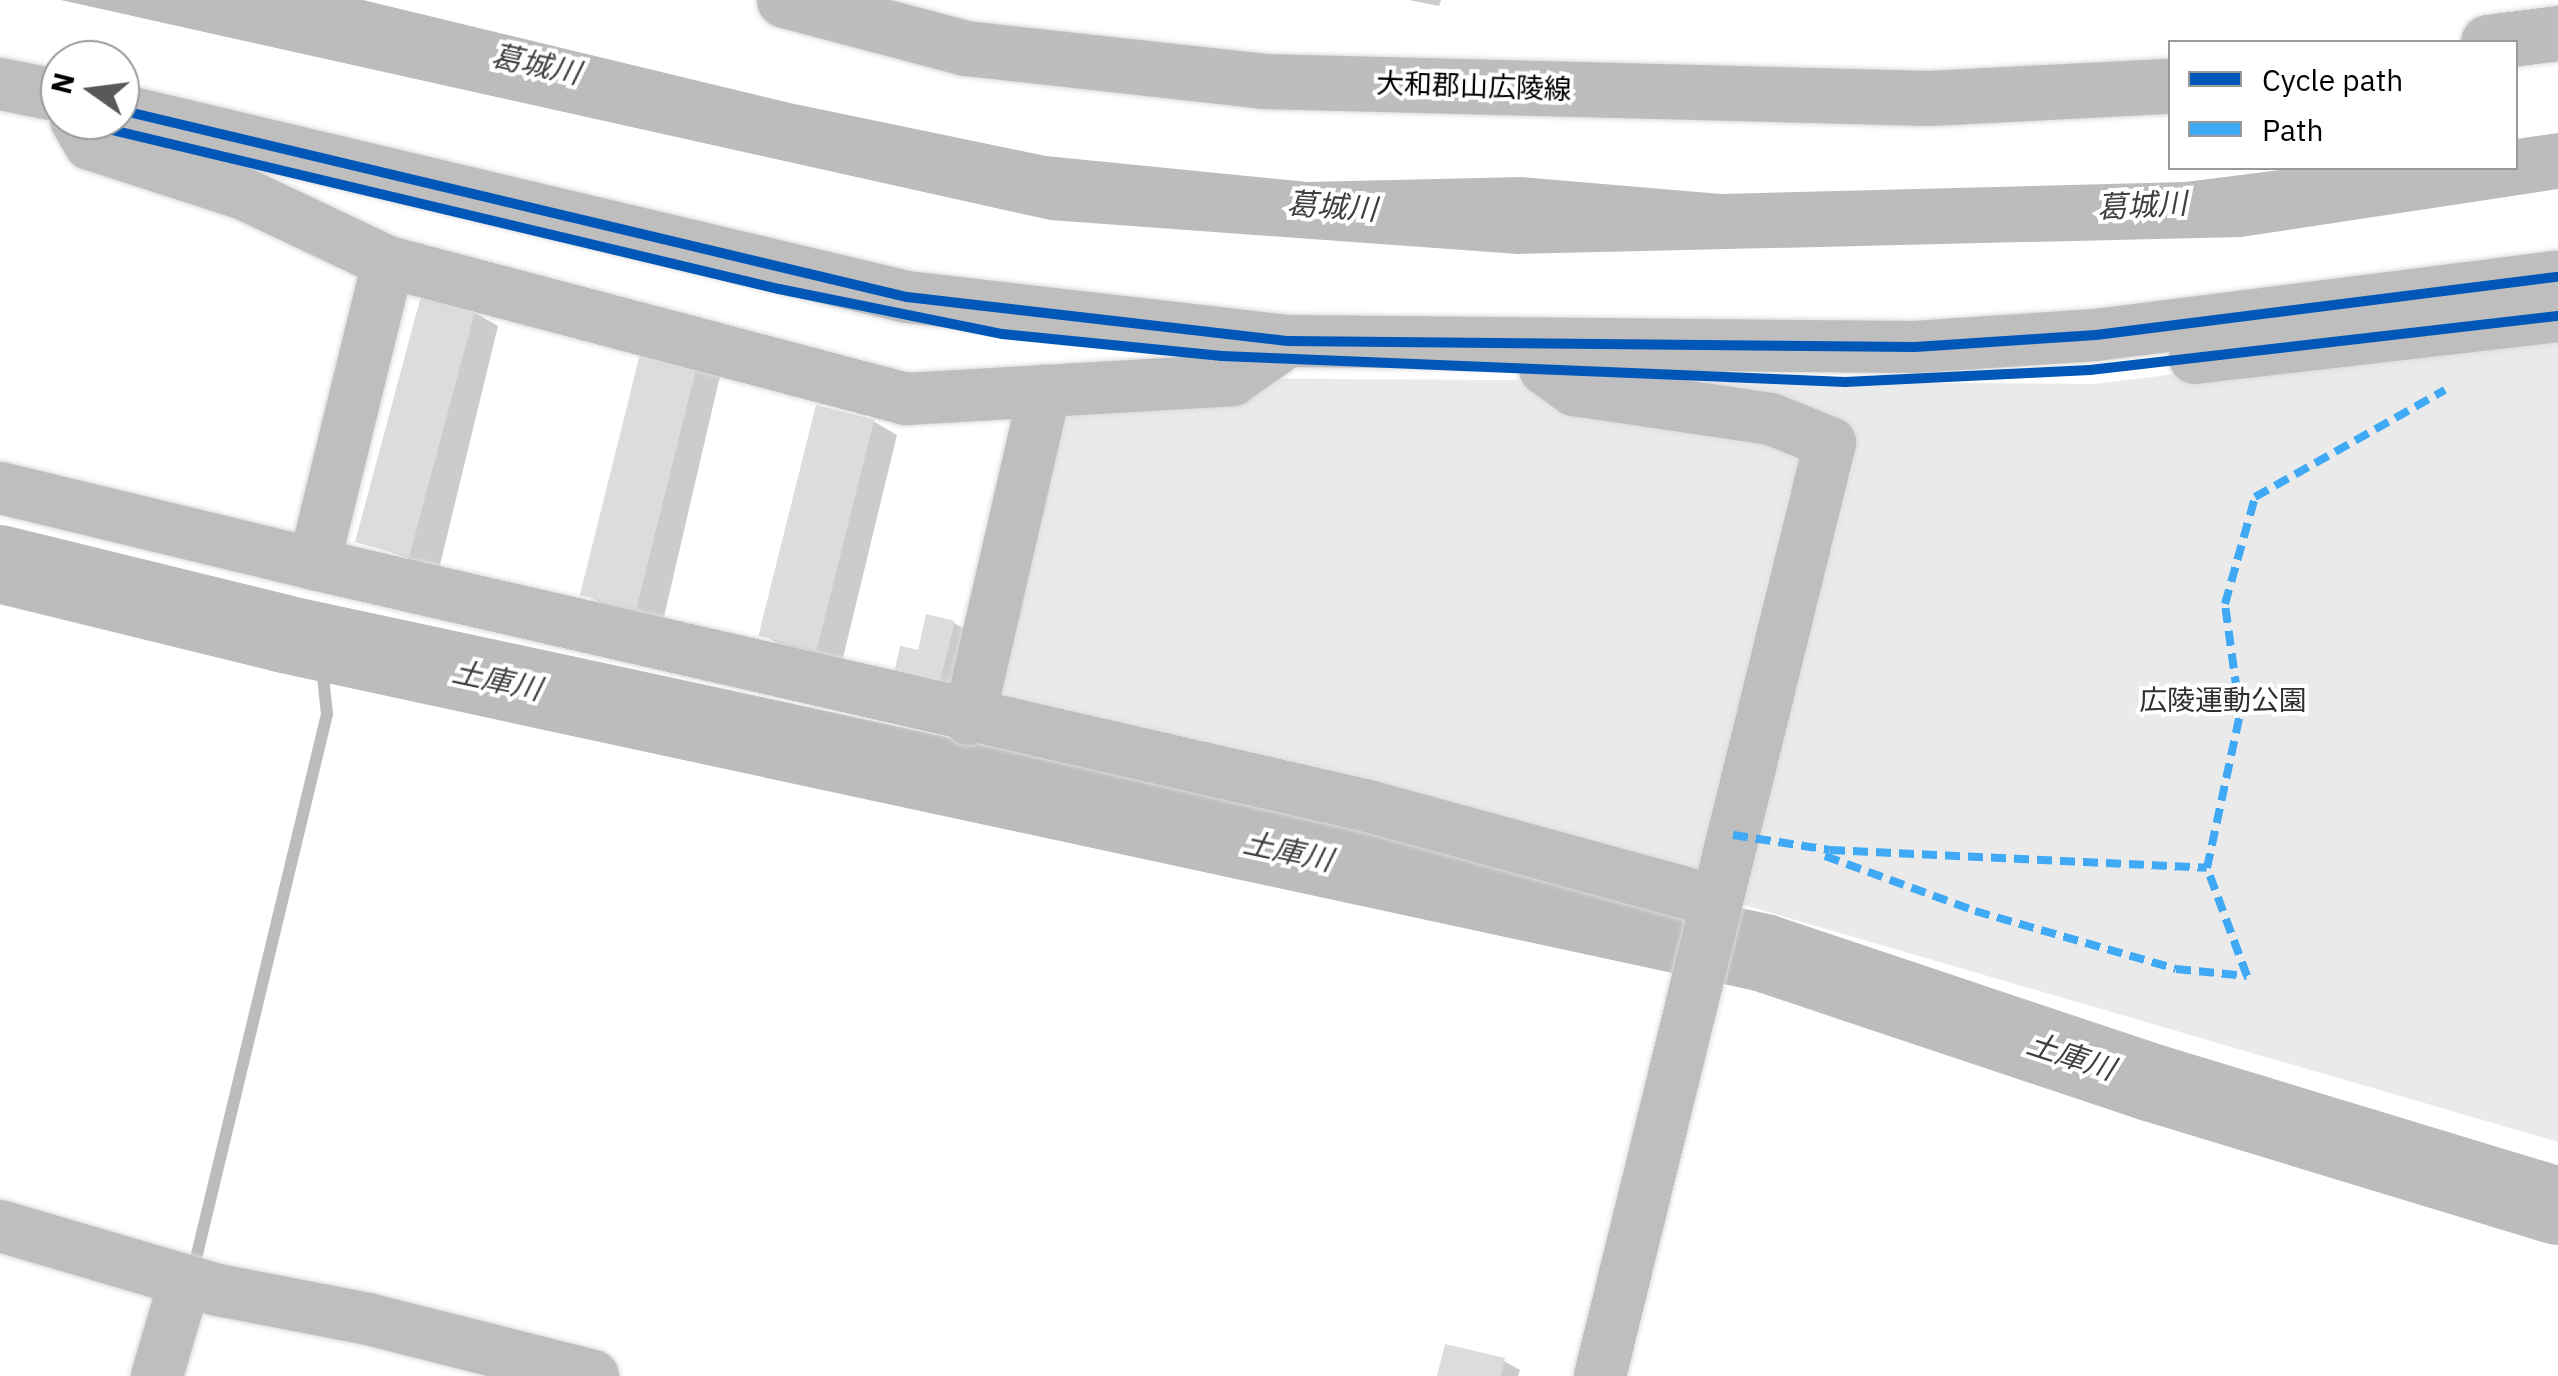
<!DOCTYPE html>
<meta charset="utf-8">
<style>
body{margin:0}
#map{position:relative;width:2558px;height:1376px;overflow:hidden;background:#fff;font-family:"IBM Plex Sans","Noto Sans JP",sans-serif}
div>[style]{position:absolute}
.green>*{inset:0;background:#eaeaea}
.water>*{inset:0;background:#bcbcbc}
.shadow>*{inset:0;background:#0003}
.stream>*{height:12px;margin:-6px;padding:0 6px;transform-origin:6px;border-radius:6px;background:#bcbcbc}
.river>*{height:78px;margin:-39px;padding:0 39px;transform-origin:39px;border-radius:39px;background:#bcbcbc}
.building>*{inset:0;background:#dcdcdc;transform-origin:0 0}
.roads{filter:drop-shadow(0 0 2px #dbdbdb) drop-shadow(0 0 2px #dbdbdb)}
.minor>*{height:52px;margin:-26px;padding:0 26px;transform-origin:26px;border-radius:26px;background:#bebebe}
.major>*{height:55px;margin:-27.5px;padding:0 27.5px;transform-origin:27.5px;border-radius:27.5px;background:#bdbdbd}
.quiet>*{height:8px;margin-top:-4px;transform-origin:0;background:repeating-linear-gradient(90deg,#3fa9f5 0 15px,transparent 0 23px)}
.cycleway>*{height:10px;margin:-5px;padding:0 5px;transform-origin:5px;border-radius:5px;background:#0057b8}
span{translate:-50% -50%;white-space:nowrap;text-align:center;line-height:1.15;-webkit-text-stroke:8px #fff;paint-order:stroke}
.street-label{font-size:28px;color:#000}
.park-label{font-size:28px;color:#2f2f2f}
.water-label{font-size:30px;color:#404040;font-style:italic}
.legend{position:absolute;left:2168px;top:40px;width:350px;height:130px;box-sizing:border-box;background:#fff;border:2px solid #999;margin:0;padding:12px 18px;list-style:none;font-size:30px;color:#000}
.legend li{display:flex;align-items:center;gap:20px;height:50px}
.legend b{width:50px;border:2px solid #999}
.north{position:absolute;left:40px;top:40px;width:100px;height:100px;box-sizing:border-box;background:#fff;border:2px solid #999;border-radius:50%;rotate:284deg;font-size:28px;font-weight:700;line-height:40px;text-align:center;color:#000}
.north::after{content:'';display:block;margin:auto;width:35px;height:45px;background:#595959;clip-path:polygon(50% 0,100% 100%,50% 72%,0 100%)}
</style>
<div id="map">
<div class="green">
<i style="clip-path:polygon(2558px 327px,2558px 1142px,1713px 896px,956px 743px,1025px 377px,2094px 384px)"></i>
</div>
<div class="water">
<i style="clip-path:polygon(61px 0,363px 0,790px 103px,1046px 156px,1308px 182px,1521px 177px,1721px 194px,2185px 182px,2296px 168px,2516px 168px,2516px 139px,2558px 133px,2558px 189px,2241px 237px,1518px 254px,1050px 220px)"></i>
</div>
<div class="shadow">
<i style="clip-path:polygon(1409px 0,1441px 0,1439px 6px)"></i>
<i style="clip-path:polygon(474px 312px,498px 326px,439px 569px,364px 543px)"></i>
<i style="clip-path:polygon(644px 349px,720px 376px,663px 621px,610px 608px,586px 595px)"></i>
<i style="clip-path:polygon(873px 421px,897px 435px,842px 662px,787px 649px,764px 635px)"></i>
<i style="clip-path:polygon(954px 623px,970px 632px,955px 692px,912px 681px,920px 653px)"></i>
<i style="clip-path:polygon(1504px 1361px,1520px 1370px,1518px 1376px,1440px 1376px)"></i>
</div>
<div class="stream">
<i style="left:193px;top:1271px;width:573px;rotate:-76.47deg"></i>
<i style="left:327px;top:714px;width:47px;rotate:-96.1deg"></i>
<i style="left:322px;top:667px;width:50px;rotate:-139deg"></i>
</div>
<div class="river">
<i style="left:0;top:564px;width:292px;rotate:13.8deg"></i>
<i style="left:284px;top:634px;width:1514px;rotate:12.16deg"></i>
<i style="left:1764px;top:953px;width:410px;rotate:18.5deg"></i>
<i style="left:2153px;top:1083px;width:423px;rotate:16.9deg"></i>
</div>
<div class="building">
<i style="left:421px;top:296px;width:56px;height:255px;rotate:15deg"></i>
<i style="left:642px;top:346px;width:58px;height:257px;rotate:14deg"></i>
<i style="left:816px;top:405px;width:60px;height:238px;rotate:14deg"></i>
<i style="clip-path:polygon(926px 614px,955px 621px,939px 685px,894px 673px,900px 646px,918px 650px)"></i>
<i style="clip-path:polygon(1445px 1344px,1505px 1358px,1501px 1376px,1437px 1376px)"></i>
</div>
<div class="roads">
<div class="minor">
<i style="left:0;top:84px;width:61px;rotate:11.3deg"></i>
<i style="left:120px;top:110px;width:809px;rotate:13.37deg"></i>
<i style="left:907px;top:297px;width:384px;rotate:6.6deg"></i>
<i style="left:1288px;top:341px;width:627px;rotate:0.55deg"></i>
<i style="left:1915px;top:347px;width:181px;rotate:-3.8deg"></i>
<i style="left:2096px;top:335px;width:466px;rotate:-7.2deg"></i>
<i style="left:76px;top:120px;width:28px;rotate:60deg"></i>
<i style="left:90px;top:144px;width:162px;rotate:18deg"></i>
<i style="left:244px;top:194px;width:159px;rotate:25.3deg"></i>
<i style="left:388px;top:262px;width:536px;rotate:14.81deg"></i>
<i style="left:906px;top:399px;width:327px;rotate:-3.3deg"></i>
<i style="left:1232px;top:380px;width:68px;rotate:-34.9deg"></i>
<i style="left:1542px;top:345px;width:24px;rotate:83deg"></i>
<i style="left:1545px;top:369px;width:36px;rotate:36deg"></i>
<i style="left:1574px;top:390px;width:199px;rotate:8.4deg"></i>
<i style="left:1771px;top:419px;width:64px;rotate:22.1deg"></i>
<i style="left:1830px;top:443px;width:961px;rotate:103.85deg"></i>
<i style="left:2195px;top:358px;width:365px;rotate:-6.6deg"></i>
<i style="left:0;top:488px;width:323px;rotate:13.6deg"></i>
<i style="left:314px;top:564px;width:311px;rotate:-76.2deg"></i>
<i style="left:314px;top:564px;width:1081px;rotate:12.93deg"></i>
<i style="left:1368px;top:806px;width:360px;rotate:15.3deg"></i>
<i style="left:969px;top:719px;width:337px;rotate:-77deg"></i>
<i style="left:0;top:1226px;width:227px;rotate:16.4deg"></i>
<i style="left:218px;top:1290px;width:153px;rotate:10.9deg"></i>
<i style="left:368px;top:1319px;width:232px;rotate:14.2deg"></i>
<i style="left:157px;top:1376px;width:99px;rotate:-73.6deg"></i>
</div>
<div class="major">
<i style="left:784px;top:0;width:188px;rotate:14.8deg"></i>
<i style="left:966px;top:48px;width:299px;rotate:6.3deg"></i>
<i style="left:1263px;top:81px;width:666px;rotate:1.46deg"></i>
<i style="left:1929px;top:98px;width:241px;rotate:-2.9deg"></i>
<i style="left:2488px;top:42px;width:71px;rotate:-7.3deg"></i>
</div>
</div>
<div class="quiet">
<i style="left:1733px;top:835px;width:98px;rotate:8.8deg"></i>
<i style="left:1830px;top:850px;width:377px;rotate:2.7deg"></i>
<i style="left:2207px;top:868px;width:157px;rotate:-77.9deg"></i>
<i style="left:2240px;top:714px;width:111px;rotate:-97.8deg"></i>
<i style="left:2225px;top:604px;width:111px;rotate:-74.3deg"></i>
<i style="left:2255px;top:497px;width:218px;rotate:-29.4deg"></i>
<i style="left:1825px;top:856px;width:160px;rotate:20.1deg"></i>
<i style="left:1975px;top:911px;width:209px;rotate:16.1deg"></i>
<i style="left:2176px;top:969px;width:71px;rotate:5.6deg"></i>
<i style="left:2247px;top:976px;width:115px;rotate:-110.3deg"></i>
</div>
<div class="cycleway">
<i style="left:120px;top:110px;width:809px;rotate:13.37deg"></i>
<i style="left:907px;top:297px;width:384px;rotate:6.6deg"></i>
<i style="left:1288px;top:341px;width:627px;rotate:0.55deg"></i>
<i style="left:1915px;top:347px;width:181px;rotate:-3.8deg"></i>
<i style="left:2096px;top:335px;width:466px;rotate:-7.2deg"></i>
<i style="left:70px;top:120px;width:729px;rotate:13.41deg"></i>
<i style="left:779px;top:289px;width:227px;rotate:11.4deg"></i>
<i style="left:1002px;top:334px;width:221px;rotate:5.7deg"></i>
<i style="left:1222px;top:356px;width:624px;rotate:2.39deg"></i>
<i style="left:1845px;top:382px;width:245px;rotate:-2.8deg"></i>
<i style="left:2090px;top:370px;width:471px;rotate:-6.6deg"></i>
</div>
<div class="street-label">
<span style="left:1474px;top:86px;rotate:2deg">大和郡山広陵線</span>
</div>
<div class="park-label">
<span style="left:2223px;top:700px">広陵運動公園</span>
</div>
<div class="water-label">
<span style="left:536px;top:64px;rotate:12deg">葛城川</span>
<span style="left:2142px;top:205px;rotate:-3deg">葛城川</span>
<span style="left:1332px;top:206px;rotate:4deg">葛城川</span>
<span style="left:497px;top:680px;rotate:12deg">土庫川</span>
<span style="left:1288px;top:851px;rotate:12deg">土庫川</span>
<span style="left:2071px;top:1056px;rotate:18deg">土庫川</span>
</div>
<ul class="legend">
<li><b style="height:12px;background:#0057b8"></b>Cycle path</li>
<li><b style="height:12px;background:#3fa9f5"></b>Path</li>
</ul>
<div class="north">N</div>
</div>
